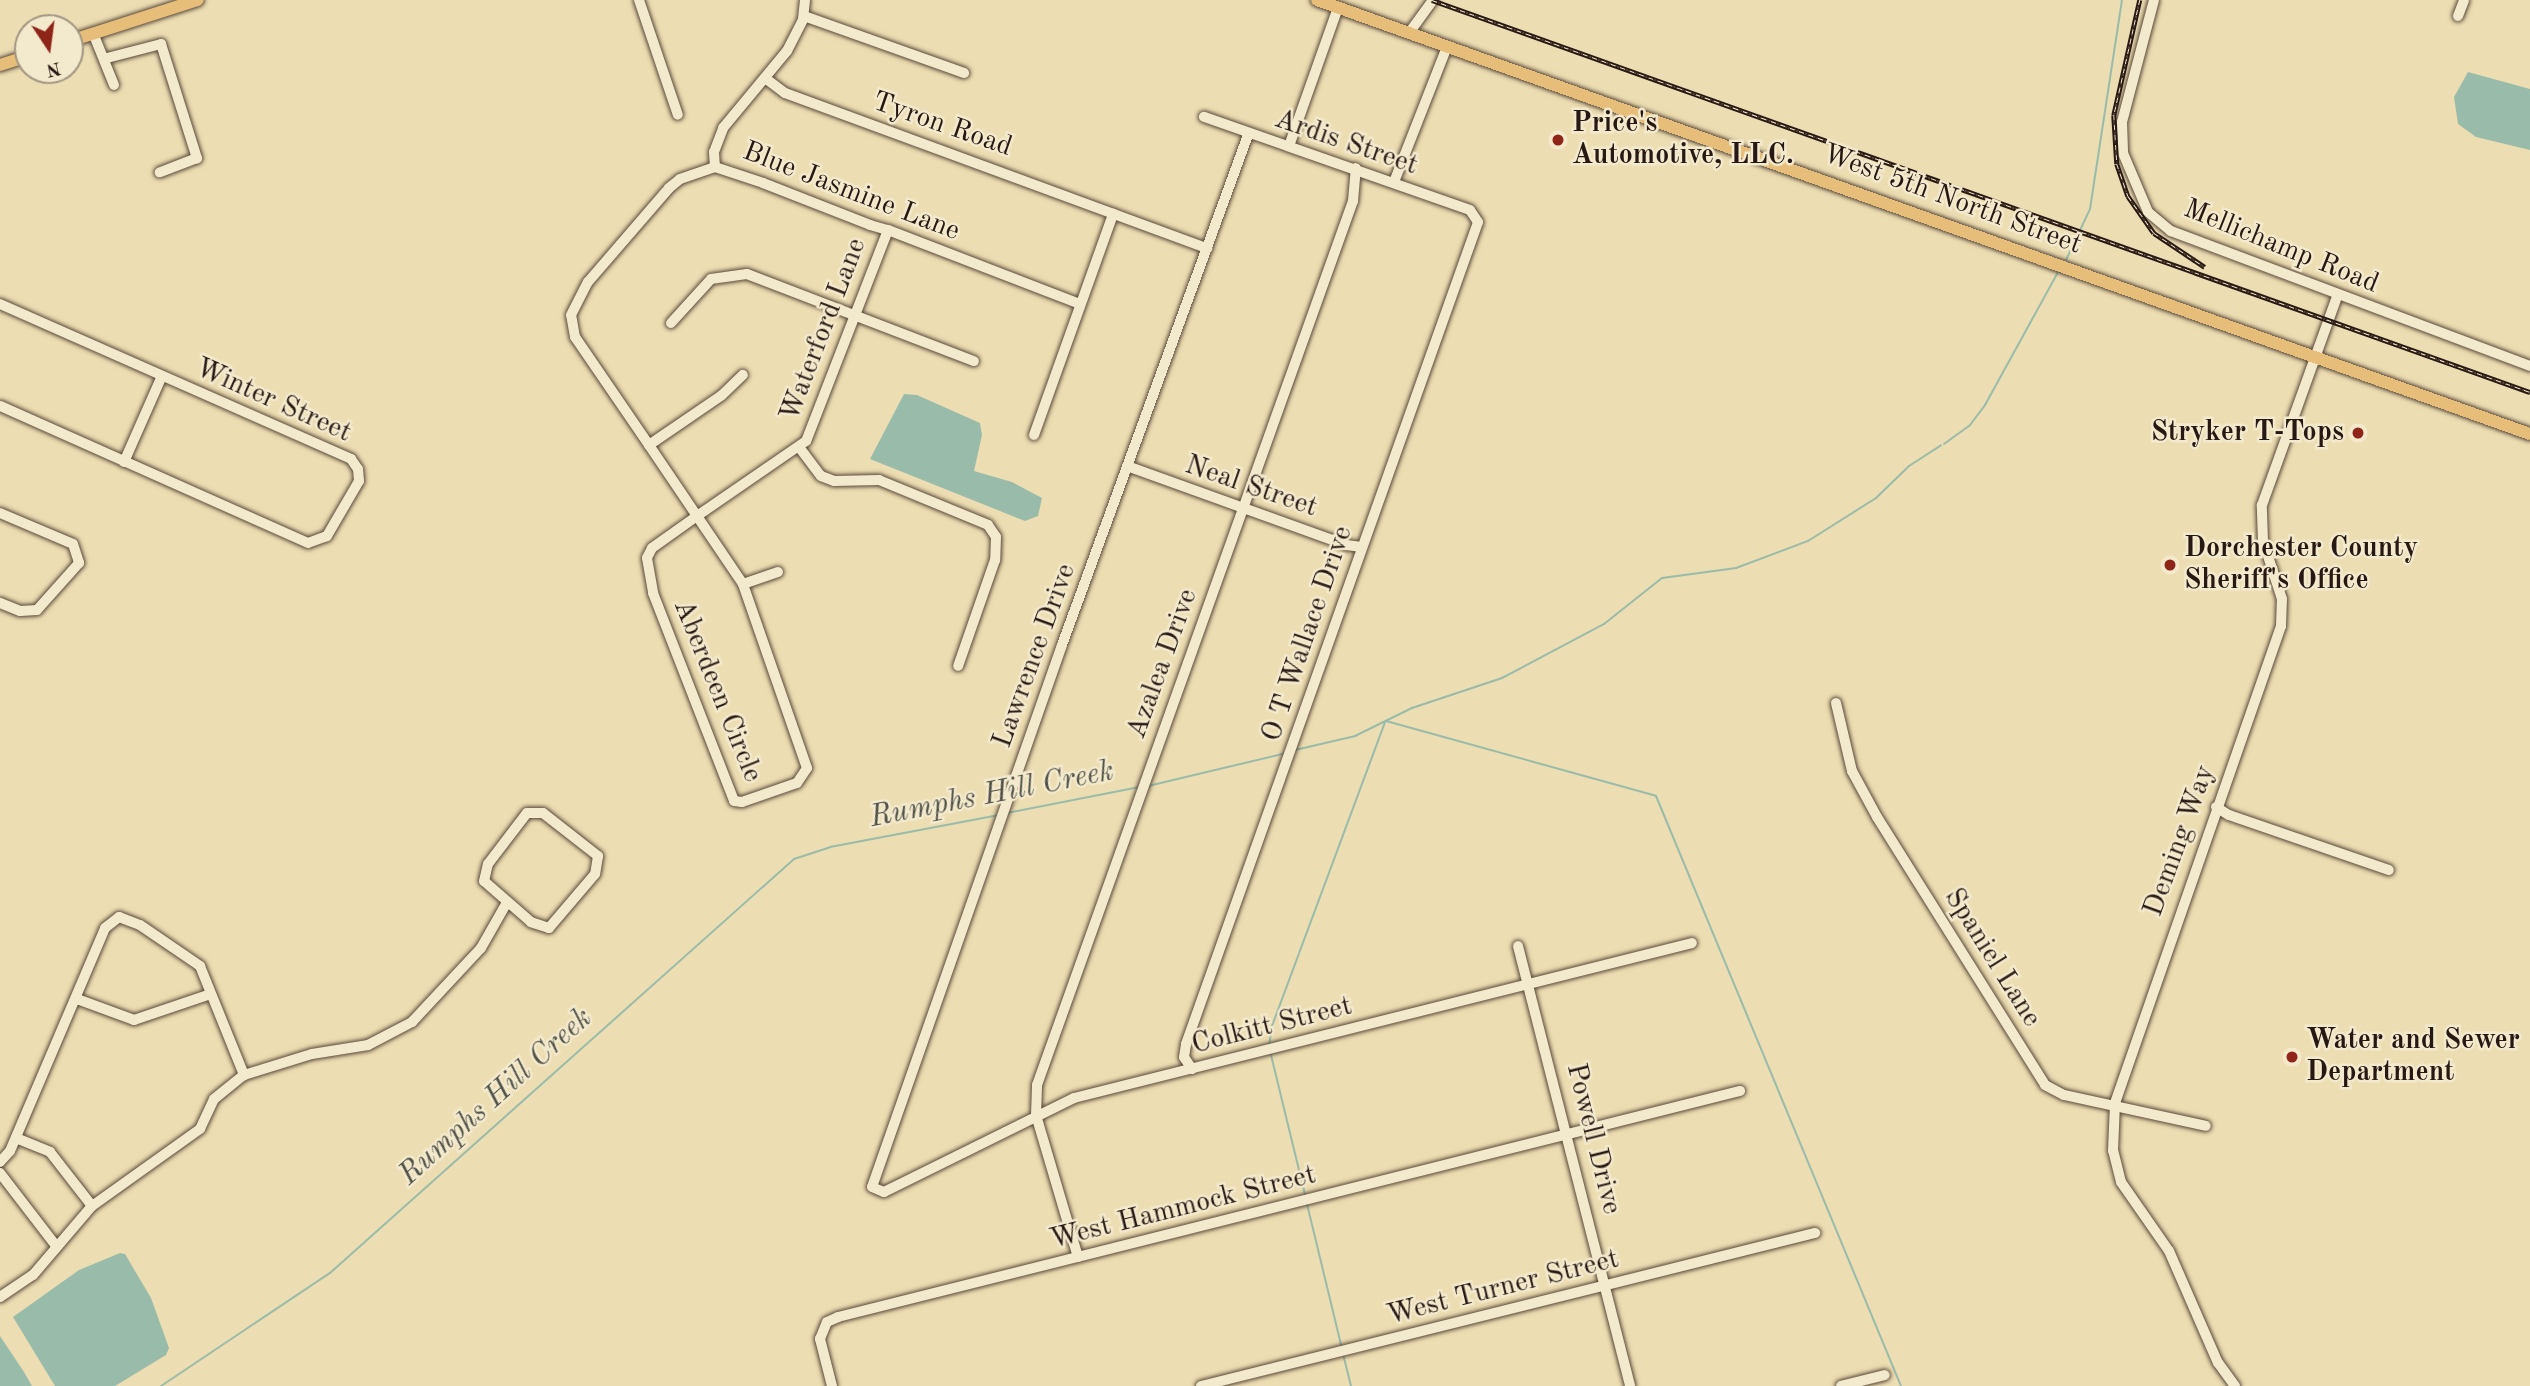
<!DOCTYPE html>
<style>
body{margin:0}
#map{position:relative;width:2530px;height:1386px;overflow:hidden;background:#edddb2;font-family:"Old Standard TT",serif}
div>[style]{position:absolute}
.water>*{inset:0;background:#99bcaa}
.stream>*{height:2px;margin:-1px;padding:0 1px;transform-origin:1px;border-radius:1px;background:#99bcaa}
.roads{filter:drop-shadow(0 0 2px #59493b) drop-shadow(0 0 2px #59493b)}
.minor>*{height:10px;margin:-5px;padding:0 5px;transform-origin:5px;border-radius:5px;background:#f3e9cd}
.major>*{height:12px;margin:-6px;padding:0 6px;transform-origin:6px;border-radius:6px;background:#e6be79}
.rail>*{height:4.5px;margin-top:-2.25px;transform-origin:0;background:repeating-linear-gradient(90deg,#f3e9cd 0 5px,#281813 0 10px);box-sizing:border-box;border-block:2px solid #281813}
.dots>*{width:19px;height:19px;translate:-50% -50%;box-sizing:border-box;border:4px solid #f3e9cd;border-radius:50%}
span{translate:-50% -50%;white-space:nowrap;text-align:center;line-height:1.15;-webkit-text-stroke:5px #f3e9cd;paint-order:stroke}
.poi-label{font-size:28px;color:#281813;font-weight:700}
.left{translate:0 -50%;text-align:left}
.right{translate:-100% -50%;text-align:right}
.street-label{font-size:28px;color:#281813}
.water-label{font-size:30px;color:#505148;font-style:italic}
.north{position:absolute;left:14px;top:14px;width:70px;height:70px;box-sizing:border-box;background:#f3e9cd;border:2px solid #a29583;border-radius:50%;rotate:167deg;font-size:19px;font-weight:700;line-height:28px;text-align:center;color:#281813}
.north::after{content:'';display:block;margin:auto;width:24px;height:32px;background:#8f2418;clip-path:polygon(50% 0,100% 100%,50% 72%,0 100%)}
</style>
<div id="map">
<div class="water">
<i style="clip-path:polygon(2468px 72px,2530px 89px,2530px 150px,2476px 137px,2458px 124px,2454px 97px)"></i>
<i style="clip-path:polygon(904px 394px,917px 395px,980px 423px,982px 435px,974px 471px,1012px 482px,1042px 498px,1038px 516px,1025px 521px,870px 459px)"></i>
<i style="clip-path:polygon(120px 1253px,125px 1254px,151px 1298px,169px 1348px,166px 1355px,115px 1386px,55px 1386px,13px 1317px,79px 1270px)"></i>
<i style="clip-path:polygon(0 1336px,24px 1372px,32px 1386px,0 1386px)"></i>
</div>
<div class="stream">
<i style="left:2066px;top:260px;width:56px;rotate:-64.8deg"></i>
<i style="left:2090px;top:209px;width:211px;rotate:-81.3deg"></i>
<i style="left:1944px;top:444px;width:32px;rotate:-36deg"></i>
<i style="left:1970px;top:425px;width:25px;rotate:-53deg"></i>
<i style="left:1985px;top:405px;width:152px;rotate:-61.2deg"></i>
<i style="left:1386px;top:721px;width:280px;rotate:15.5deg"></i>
<i style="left:1656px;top:796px;width:639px;rotate:67.45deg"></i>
<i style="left:1295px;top:750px;width:62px;rotate:-13.1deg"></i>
<i style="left:1355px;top:736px;width:64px;rotate:-26.2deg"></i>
<i style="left:1412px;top:708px;width:95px;rotate:-18.4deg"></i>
<i style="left:1502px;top:678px;width:115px;rotate:-27.9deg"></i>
<i style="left:1604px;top:624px;width:74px;rotate:-38.4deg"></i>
<i style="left:1662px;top:578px;width:75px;rotate:-7.7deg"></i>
<i style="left:1736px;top:568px;width:77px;rotate:-20.6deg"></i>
<i style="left:1808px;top:541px;width:80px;rotate:-32.3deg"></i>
<i style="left:1876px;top:498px;width:46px;rotate:-44.1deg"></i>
<i style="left:1909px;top:466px;width:38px;rotate:-33deg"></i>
<i style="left:1148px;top:786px;width:142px;rotate:-13.4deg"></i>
<i style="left:1007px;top:813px;width:135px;rotate:-11.1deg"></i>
<i style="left:1269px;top:1046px;width:20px;rotate:-81deg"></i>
<i style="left:1272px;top:1026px;width:324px;rotate:-69.6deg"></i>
<i style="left:1271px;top:1055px;width:144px;rotate:76.3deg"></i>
<i style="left:1307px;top:1204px;width:145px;rotate:76.4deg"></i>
<i style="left:1343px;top:1354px;width:33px;rotate:76deg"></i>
<i style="left:161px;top:1386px;width:203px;rotate:-33.8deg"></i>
<i style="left:330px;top:1273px;width:622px;rotate:-41.74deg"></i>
<i style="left:794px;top:859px;width:38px;rotate:-18deg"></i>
<i style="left:830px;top:847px;width:172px;rotate:-10.7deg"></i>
</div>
<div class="roads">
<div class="minor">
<i style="left:639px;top:0;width:121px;rotate:71.3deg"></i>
<i style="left:2154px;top:0;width:126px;rotate:104.7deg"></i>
<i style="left:2122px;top:122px;width:31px;rotate:88deg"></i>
<i style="left:2123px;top:153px;width:64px;rotate:67deg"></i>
<i style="left:2148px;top:212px;width:30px;rotate:40deg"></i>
<i style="left:2171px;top:231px;width:384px;rotate:20.6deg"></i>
<i style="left:804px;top:16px;width:170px;rotate:19.6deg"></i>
<i style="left:2458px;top:16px;width:17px;rotate:-69deg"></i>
<i style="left:93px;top:33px;width:56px;rotate:68deg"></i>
<i style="left:1409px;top:33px;width:41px;rotate:-54deg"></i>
<i style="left:107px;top:58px;width:56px;rotate:-14.5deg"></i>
<i style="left:161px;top:44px;width:120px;rotate:72.5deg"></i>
<i style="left:197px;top:158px;width:40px;rotate:159deg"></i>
<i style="left:765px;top:78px;width:25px;rotate:37deg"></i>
<i style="left:785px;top:93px;width:450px;rotate:20.2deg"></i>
<i style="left:1248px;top:135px;width:543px;rotate:110.04deg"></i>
<i style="left:1062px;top:645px;width:574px;rotate:109.32deg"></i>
<i style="left:872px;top:1187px;width:13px;rotate:23deg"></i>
<i style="left:884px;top:1192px;width:212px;rotate:-26.3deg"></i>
<i style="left:1074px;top:1098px;width:637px;rotate:-14.08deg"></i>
<i style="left:1289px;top:146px;width:146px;rotate:-70.5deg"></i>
<i style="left:715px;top:167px;width:15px;rotate:-94deg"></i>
<i style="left:714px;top:152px;width:26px;rotate:-69deg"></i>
<i style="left:723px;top:128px;width:100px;rotate:-50.3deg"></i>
<i style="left:787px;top:51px;width:36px;rotate:-63deg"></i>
<i style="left:803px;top:19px;width:19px;rotate:-84deg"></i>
<i style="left:1394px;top:182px;width:145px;rotate:-68.6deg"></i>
<i style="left:888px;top:230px;width:226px;rotate:111.2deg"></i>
<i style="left:806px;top:441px;width:132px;rotate:145.5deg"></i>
<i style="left:697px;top:516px;width:55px;rotate:144.6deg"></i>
<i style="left:652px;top:548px;width:11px;rotate:117deg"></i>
<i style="left:647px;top:558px;width:36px;rotate:80deg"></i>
<i style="left:653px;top:593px;width:223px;rotate:68.7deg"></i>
<i style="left:734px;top:801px;width:8px;rotate:7deg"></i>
<i style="left:742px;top:802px;width:58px;rotate:-19.1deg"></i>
<i style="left:797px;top:783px;width:18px;rotate:-56deg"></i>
<i style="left:807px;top:768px;width:195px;rotate:-109.2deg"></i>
<i style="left:743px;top:584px;width:82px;rotate:-124.1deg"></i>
<i style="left:697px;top:516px;width:86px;rotate:-124.1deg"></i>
<i style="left:649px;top:445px;width:131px;rotate:-124.4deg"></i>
<i style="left:575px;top:337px;width:22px;rotate:-100deg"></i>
<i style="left:571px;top:315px;width:37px;rotate:-63deg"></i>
<i style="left:588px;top:282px;width:124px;rotate:-49.2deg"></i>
<i style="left:669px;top:188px;width:14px;rotate:-39deg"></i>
<i style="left:680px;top:179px;width:37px;rotate:-19deg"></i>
<i style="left:715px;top:167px;width:51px;rotate:18.4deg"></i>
<i style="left:763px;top:183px;width:115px;rotate:21.4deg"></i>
<i style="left:870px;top:225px;width:19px;rotate:16deg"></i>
<i style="left:888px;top:230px;width:206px;rotate:21.1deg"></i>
<i style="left:0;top:304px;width:384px;rotate:23.8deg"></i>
<i style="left:351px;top:459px;width:12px;rotate:55deg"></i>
<i style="left:358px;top:469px;width:12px;rotate:85deg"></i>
<i style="left:359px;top:481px;width:64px;rotate:120.2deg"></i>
<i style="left:327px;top:536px;width:20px;rotate:160deg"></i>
<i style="left:308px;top:543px;width:337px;rotate:-156deg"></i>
<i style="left:671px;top:323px;width:59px;rotate:-47.7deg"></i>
<i style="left:711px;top:279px;width:36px;rotate:-8deg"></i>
<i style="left:747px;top:274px;width:243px;rotate:21deg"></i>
<i style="left:1034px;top:435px;width:235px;rotate:-70.3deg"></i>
<i style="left:649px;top:445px;width:88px;rotate:-34.4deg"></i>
<i style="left:722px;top:395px;width:29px;rotate:-44deg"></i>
<i style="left:799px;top:447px;width:36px;rotate:53deg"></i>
<i style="left:821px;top:476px;width:14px;rotate:21deg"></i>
<i style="left:834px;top:481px;width:45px;rotate:-1.3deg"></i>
<i style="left:879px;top:480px;width:118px;rotate:22.4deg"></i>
<i style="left:988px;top:525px;width:14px;rotate:56deg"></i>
<i style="left:996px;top:537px;width:23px;rotate:92deg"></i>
<i style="left:995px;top:560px;width:112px;rotate:109.2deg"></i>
<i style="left:124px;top:462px;width:94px;rotate:-66.2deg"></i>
<i style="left:1127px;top:466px;width:233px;rotate:19.8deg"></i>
<i style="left:1346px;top:545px;width:16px;rotate:7deg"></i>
<i style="left:0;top:513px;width:79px;rotate:23deg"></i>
<i style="left:73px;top:544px;width:20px;rotate:72deg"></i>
<i style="left:79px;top:563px;width:63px;rotate:131.8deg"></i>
<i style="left:37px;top:610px;width:17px;rotate:177deg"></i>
<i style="left:20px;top:611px;width:22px;rotate:-158deg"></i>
<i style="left:743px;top:584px;width:37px;rotate:-19deg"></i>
<i style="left:1836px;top:703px;width:70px;rotate:76.8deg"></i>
<i style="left:1852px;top:771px;width:52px;rotate:61.5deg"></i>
<i style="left:1877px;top:817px;width:316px;rotate:57.9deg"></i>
<i style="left:2045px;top:1085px;width:21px;rotate:28deg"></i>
<i style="left:2064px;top:1095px;width:145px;rotate:12.3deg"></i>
<i style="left:2216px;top:807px;width:15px;rotate:32deg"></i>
<i style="left:2229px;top:815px;width:169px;rotate:19deg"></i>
<i style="left:527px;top:813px;width:16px"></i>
<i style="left:543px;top:813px;width:70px;rotate:38deg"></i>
<i style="left:598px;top:856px;width:18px;rotate:99deg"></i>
<i style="left:595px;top:874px;width:71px;rotate:130.4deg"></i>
<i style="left:549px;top:928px;width:19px;rotate:-162deg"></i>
<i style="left:531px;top:922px;width:62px;rotate:-138.9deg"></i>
<i style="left:484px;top:881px;width:17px;rotate:-77deg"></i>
<i style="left:488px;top:864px;width:64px;rotate:-52.6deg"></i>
<i style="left:1518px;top:946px;width:454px;rotate:75.7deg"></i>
<i style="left:77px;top:999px;width:61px;rotate:20.2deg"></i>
<i style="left:134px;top:1020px;width:81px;rotate:-18.7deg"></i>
<i style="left:1192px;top:1069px;width:14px;rotate:-124deg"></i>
<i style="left:1184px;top:1057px;width:13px;rotate:-81deg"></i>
<i style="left:1186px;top:1044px;width:872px;rotate:-70.44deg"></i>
<i style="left:1478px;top:222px;width:14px;rotate:-124deg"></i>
<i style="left:1470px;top:210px;width:282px;rotate:-160.7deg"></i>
<i style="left:16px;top:1138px;width:37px;rotate:22deg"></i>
<i style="left:50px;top:1152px;width:68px;rotate:52.1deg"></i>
<i style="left:0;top:1162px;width:15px;rotate:-48deg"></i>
<i style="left:10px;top:1151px;width:242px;rotate:-66.9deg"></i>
<i style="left:105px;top:928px;width:18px;rotate:-38deg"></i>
<i style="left:119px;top:917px;width:22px;rotate:21deg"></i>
<i style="left:140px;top:925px;width:73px;rotate:34.3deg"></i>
<i style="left:200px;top:966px;width:118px;rotate:68deg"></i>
<i style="left:0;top:1173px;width:93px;rotate:52.4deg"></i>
<i style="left:1078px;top:1257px;width:148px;rotate:-106.5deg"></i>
<i style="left:1036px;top:1115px;width:30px;rotate:-88deg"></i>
<i style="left:1037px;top:1085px;width:939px;rotate:-70.33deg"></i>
<i style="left:1353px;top:201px;width:33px;rotate:-85deg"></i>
<i style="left:0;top:1297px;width:40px;rotate:-34deg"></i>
<i style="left:33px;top:1275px;width:91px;rotate:-49.5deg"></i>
<i style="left:92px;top:1206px;width:133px;rotate:-35.5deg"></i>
<i style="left:200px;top:1129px;width:33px;rotate:-65deg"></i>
<i style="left:214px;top:1099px;width:38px;rotate:-39deg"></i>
<i style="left:244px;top:1075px;width:71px;rotate:-17.2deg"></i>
<i style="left:312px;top:1054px;width:57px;rotate:-9.1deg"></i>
<i style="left:368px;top:1045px;width:50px;rotate:-27.6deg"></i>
<i style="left:412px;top:1022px;width:101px;rotate:-47deg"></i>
<i style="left:481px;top:948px;width:51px;rotate:-60.4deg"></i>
<i style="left:832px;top:1386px;width:49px;rotate:-104.3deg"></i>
<i style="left:820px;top:1339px;width:18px;rotate:-68deg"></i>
<i style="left:827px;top:1322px;width:12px;rotate:-24deg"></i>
<i style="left:838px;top:1317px;width:930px;rotate:-14.07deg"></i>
<i style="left:1201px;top:1386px;width:633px;rotate:-13.99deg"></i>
<i style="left:1841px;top:1386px;width:45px;rotate:-14deg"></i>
<i style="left:2235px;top:1386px;width:29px;rotate:-126deg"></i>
<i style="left:2218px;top:1363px;width:122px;rotate:-113.6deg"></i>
<i style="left:2169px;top:1251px;width:84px;rotate:-124.8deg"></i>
<i style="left:2121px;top:1182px;width:32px;rotate:-104deg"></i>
<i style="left:2113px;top:1151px;width:48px;rotate:-87.6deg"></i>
<i style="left:2115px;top:1103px;width:505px;rotate:-70.81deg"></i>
<i style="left:2281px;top:626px;width:27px;rotate:-88deg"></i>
<i style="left:2282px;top:599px;width:61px;rotate:-108.1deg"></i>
<i style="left:2263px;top:541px;width:36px;rotate:-92deg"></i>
<i style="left:2262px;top:505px;width:224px;rotate:-70.2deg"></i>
</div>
<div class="major">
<i style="left:1317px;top:0;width:1288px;rotate:19.69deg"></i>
<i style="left:70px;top:41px;width:134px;rotate:-17.8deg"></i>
<i style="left:0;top:65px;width:29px;rotate:-18deg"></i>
</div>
</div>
<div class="rail">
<i style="left:1432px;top:0;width:1166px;rotate:19.65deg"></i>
<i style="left:2140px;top:0;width:118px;rotate:102.7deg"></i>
<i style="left:2114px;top:115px;width:49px;rotate:86.5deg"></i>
<i style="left:2117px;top:164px;width:34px;rotate:71deg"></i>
<i style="left:2128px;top:196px;width:45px;rotate:54.9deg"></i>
<i style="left:2154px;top:233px;width:61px;rotate:33.7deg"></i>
</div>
<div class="dots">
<i style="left:1558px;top:140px;background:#8f2418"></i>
<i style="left:2358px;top:433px;background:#8f2418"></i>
<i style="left:2170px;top:565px;background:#8f2418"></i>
<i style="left:2292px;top:1057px;background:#8f2418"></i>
</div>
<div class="poi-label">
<span class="left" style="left:1572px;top:140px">Price's<br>Automotive, LLC.</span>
<span class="right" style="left:2344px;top:433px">Stryker T-Tops</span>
<span class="left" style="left:2184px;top:565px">Dorchester County<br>Sheriff's Office</span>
<span class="left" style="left:2306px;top:1057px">Water and Sewer<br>Department</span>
</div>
<div class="street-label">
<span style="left:942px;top:125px;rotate:19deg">Tyron Road</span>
<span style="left:1346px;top:143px;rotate:19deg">Ardis Street</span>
<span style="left:851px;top:192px;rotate:21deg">Blue Jasmine Lane</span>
<span style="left:1952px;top:200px;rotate:20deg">West 5th North Street</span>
<span style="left:2281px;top:247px;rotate:22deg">Mellichamp Road</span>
<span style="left:824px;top:330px;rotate:-69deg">Waterford Lane</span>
<span style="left:273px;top:401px;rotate:24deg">Winter Street</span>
<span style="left:1251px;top:487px;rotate:19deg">Neal Street</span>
<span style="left:1308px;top:634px;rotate:-71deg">O T Wallace Drive</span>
<span style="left:1035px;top:656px;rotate:-70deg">Lawrence Drive</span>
<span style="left:1163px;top:664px;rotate:-70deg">Azalea Drive</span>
<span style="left:717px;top:691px;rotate:68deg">Aberdeen Circle</span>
<span style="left:2180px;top:841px;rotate:-70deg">Deming Way</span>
<span style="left:1992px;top:958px;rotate:58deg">Spaniel Lane</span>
<span style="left:1272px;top:1026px;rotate:-14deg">Colkitt Street</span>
<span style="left:1593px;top:1139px;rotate:76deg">Powell Drive</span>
<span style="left:1183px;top:1208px;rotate:-14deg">West Hammock Street</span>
<span style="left:1503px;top:1288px;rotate:-14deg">West Turner Street</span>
</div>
<div class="water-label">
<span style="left:992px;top:795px;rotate:-11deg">Rumphs Hill Creek</span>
<span style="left:496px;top:1097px;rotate:-42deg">Rumphs Hill Creek</span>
</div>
<div class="north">N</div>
</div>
